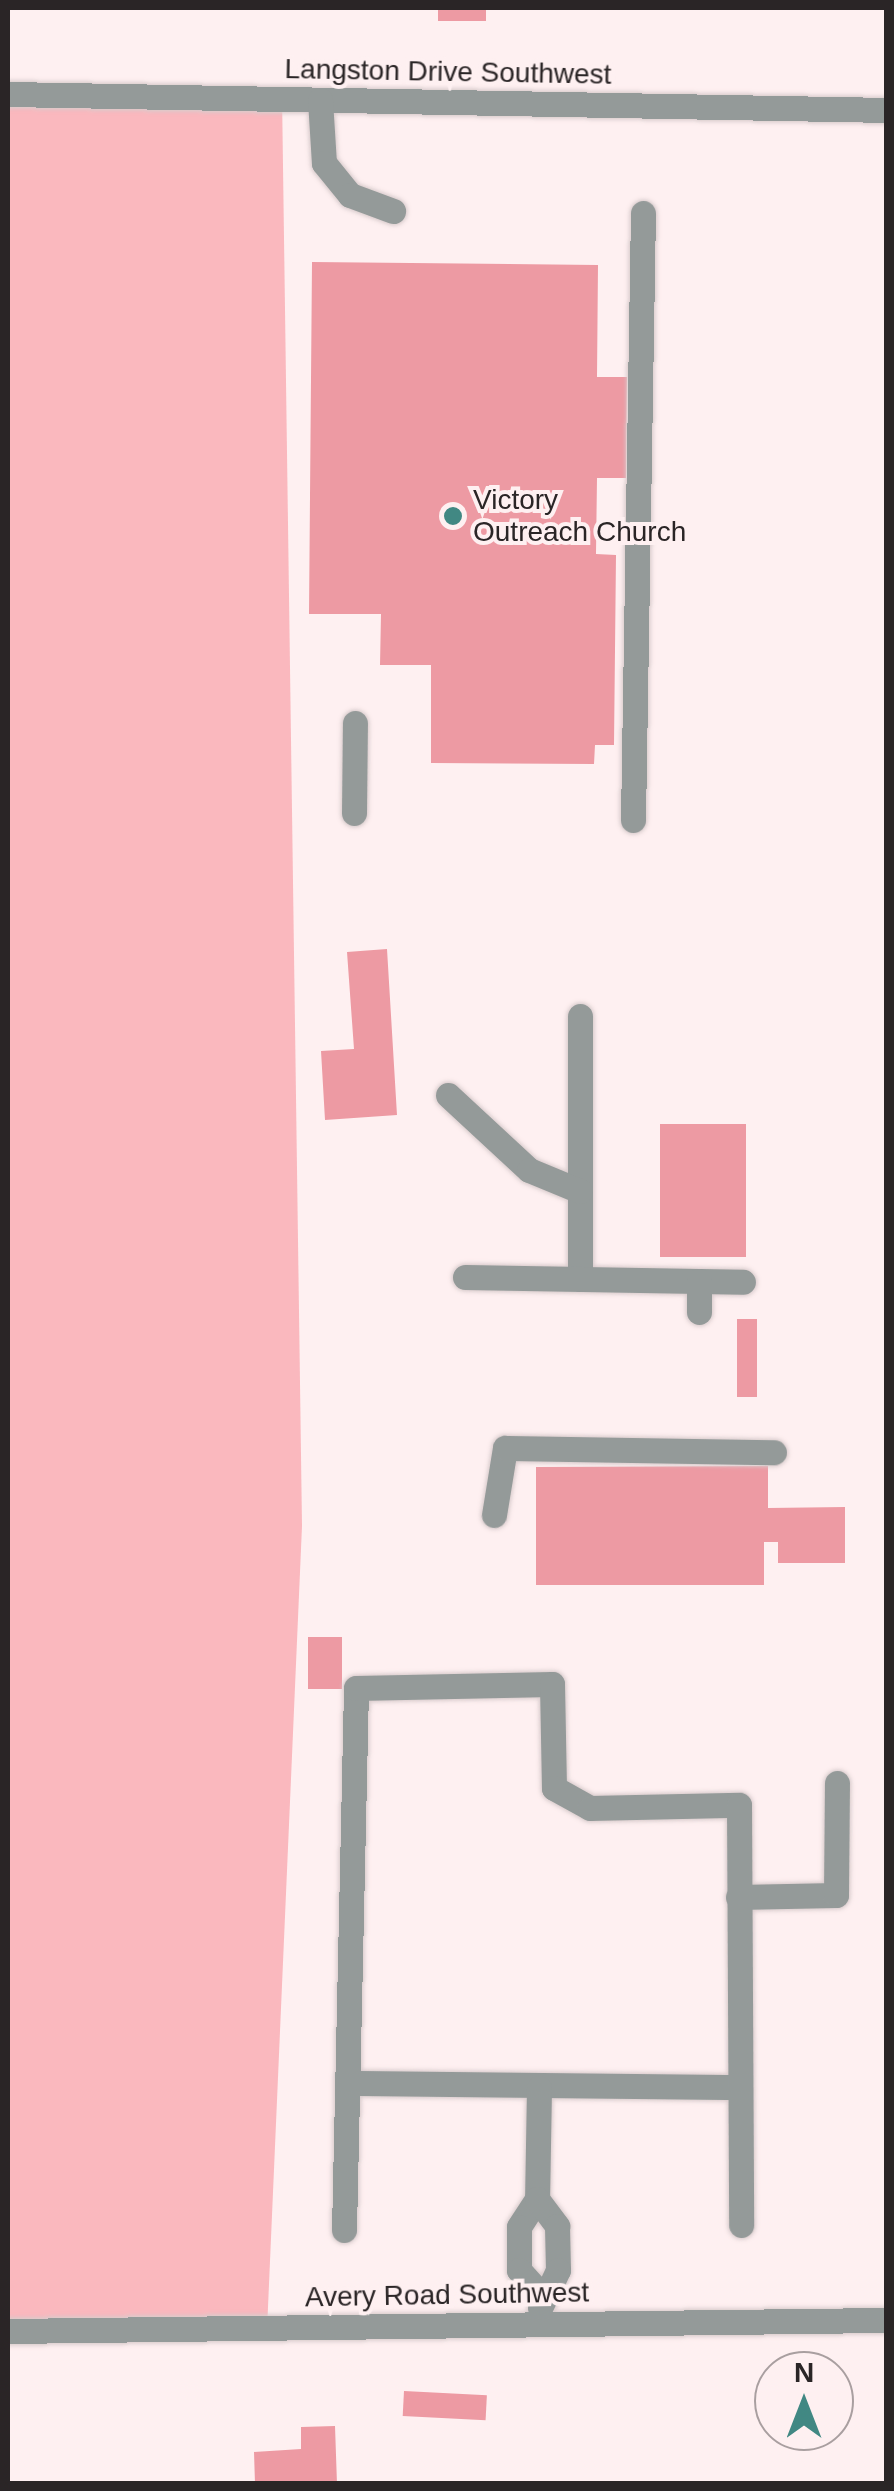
<!DOCTYPE html>
<style>
body{margin:0}
#map{position:relative;width:894px;height:2491px;overflow:hidden;background:#fef0f1;font-family:Arial,sans-serif}
div>[style]{position:absolute}
.green>*{inset:0;background:#fab8be}
.building>*{inset:0;background:#ed9aa3;transform-origin:0 0}
.roads{filter:drop-shadow(0 0 2px #d8cbcc) drop-shadow(0 0 2px #d8cbcc)}
.minor>*{height:25px;margin:-12.5px;padding:0 12.5px;transform-origin:12.5px;border-radius:12.5px;background:#949a99}
.dots>*{width:28px;height:28px;translate:-50% -50%;box-sizing:border-box;border:5px solid #fef0f1;border-radius:50%}
span{translate:-50% -50%;white-space:nowrap;text-align:center;line-height:1.15;-webkit-text-stroke:8px #fef0f1;paint-order:stroke}
.street-label{font-size:28px;color:#2a2526}
.poi-label{font-size:28px;color:#2a2526}
.left{translate:0 -50%;text-align:left}
.frame{position:absolute;inset:0;border:10px solid #2a2526;pointer-events:none}
.north{position:absolute;left:754px;top:2351px;width:100px;height:100px;box-sizing:border-box;background:#fef0f1;border:2px solid #a99fa0;border-radius:50%;rotate:0deg;font-size:28px;font-weight:700;line-height:40px;text-align:center;color:#2a2526}
.north::after{content:'';display:block;margin:auto;width:35px;height:45px;background:#418883;clip-path:polygon(50% 0,100% 100%,50% 72%,0 100%)}
</style>
<div id="map">
<div class="green">
<i style="clip-path:polygon(282px 94px,302px 1526px,267px 2330px,8px 2328px,8px 102px)"></i>
</div>
<div class="building">
<i style="left:438px;top:8px;width:48px;height:13px"></i>
<i style="clip-path:polygon(312px 262px,598px 265px,597px 377px,627px 377px,626px 478px,597px 478px,596px 554px,616px 555px,614px 745px,595px 745px,594px 764px,431px 763px,431px 665px,380px 665px,381px 614px,309px 614px)"></i>
<i style="clip-path:polygon(387px 949px,397px 1115px,325px 1120px,321px 1051px,354px 1049px,347px 952px)"></i>
<i style="left:660px;top:1124px;width:86px;height:133px"></i>
<i style="left:737px;top:1319px;width:20px;height:78px"></i>
<i style="clip-path:polygon(768px 1466px,768px 1508px,845px 1507px,845px 1563px,778px 1563px,778px 1542px,764px 1542px,764px 1585px,536px 1585px,536px 1467px)"></i>
<i style="left:308px;top:1637px;width:34px;height:52px"></i>
<i style="left:404px;top:2391px;width:83px;height:25px;rotate:3deg"></i>
<i style="clip-path:polygon(335px 2426px,337px 2484px,255px 2484px,254px 2452px,301px 2449px,301px 2427px)"></i>
</div>
<div class="roads">
<div class="minor">
<i style="left:8px;top:94px;width:878px;rotate:1.04deg"></i>
<i style="left:320px;top:100px;width:63px;rotate:86.4deg"></i>
<i style="left:324px;top:163px;width:41px;rotate:50.9deg"></i>
<i style="left:350px;top:195px;width:46px;rotate:20.4deg"></i>
<i style="left:354px;top:813px;width:90px;rotate:-89.4deg"></i>
<i style="left:633px;top:820px;width:607px;rotate:-89.06deg"></i>
<i style="left:580px;top:1016px;width:263px;rotate:90deg"></i>
<i style="left:448px;top:1095px;width:110px;rotate:42.8deg"></i>
<i style="left:529px;top:1170px;width:55px;rotate:22.4deg"></i>
<i style="left:465px;top:1277px;width:278px;rotate:1deg"></i>
<i style="left:699px;top:1312px;width:31px;rotate:-90deg"></i>
<i style="left:494px;top:1515px;width:68px;rotate:-80.7deg"></i>
<i style="left:505px;top:1448px;width:269px;rotate:0.9deg"></i>
<i style="left:738px;top:1897px;width:98px;rotate:-1.2deg"></i>
<i style="left:836px;top:1895px;width:112px;rotate:-89.5deg"></i>
<i style="left:348px;top:2083px;width:389px;rotate:0.6deg"></i>
<i style="left:539px;top:2088px;width:111px;rotate:91deg"></i>
<i style="left:537px;top:2199px;width:33px;rotate:123deg"></i>
<i style="left:519px;top:2227px;width:43px;rotate:90deg"></i>
<i style="left:519px;top:2270px;width:31px;rotate:48deg"></i>
<i style="left:537px;top:2199px;width:34px;rotate:53deg"></i>
<i style="left:557px;top:2226px;width:44px;rotate:88.7deg"></i>
<i style="left:558px;top:2270px;width:42px;rotate:115.3deg"></i>
<i style="left:344px;top:2230px;width:542px;rotate:-88.73deg"></i>
<i style="left:356px;top:1688px;width:196px;rotate:-1.2deg"></i>
<i style="left:552px;top:1684px;width:104px;rotate:88.9deg"></i>
<i style="left:554px;top:1788px;width:41px;rotate:29.1deg"></i>
<i style="left:590px;top:1808px;width:149px;rotate:-1.2deg"></i>
<i style="left:739px;top:1805px;width:420px;rotate:89.7deg"></i>
<i style="left:8px;top:2331px;width:878px;rotate:-0.72deg"></i>
</div>
</div>
<div class="dots">
<i style="left:453px;top:516px;background:#418883"></i>
</div>
<div class="street-label">
<span style="left:448px;top:72px;rotate:1deg">Langston Drive Southwest</span>
<span style="left:447px;top:2295px;rotate:-1deg">Avery Road Southwest</span>
</div>
<div class="poi-label">
<span class="left" style="left:473px;top:516px">Victory<br>Outreach Church</span>
</div>
<div class="frame"></div>
<div class="north">N</div>
</div>
